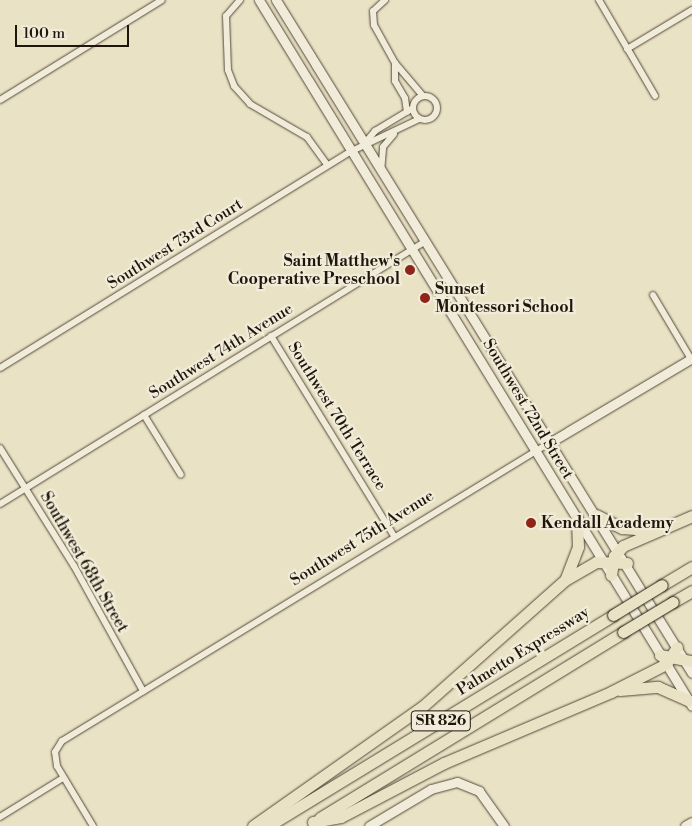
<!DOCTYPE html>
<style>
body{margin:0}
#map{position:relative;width:692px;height:826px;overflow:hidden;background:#eae2c5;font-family:"Libre Bodoni",serif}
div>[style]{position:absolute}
.roads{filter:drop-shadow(0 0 1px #52483a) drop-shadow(0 0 1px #52483a)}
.street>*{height:6px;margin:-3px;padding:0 3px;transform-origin:3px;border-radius:3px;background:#f1ecd9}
.street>.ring{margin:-3px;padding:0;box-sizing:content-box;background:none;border:6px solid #f1ecd9;border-radius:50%}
.secondary>*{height:9px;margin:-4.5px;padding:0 4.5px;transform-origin:4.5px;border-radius:4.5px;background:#f1ecd9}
.highway>*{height:11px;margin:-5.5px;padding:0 5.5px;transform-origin:5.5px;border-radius:5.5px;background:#eae2c5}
.bridges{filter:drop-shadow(0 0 1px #1f150b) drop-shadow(0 0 1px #1f150b)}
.highway-bridge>*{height:11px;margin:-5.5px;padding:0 5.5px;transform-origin:5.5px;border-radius:5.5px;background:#eae2c5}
.dots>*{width:14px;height:14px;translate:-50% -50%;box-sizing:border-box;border:2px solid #f1ecd9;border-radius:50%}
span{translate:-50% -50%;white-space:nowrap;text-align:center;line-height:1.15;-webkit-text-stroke:4.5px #f1ecd9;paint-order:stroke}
.shield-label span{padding:1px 4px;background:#f1ecd9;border:1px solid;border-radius:4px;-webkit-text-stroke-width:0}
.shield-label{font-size:15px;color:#1f150b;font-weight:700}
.street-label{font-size:16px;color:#1f150b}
.poi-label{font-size:16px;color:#1f150b;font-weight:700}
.right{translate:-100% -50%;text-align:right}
.left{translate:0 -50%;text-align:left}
.scale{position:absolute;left:15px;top:25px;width:114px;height:22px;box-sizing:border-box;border:2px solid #1f150b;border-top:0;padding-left:6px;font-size:15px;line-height:18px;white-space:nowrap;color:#1f150b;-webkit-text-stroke:4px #f1ecd9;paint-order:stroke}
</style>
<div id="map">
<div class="roads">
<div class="street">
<i style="left:240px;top:0;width:21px;rotate:131deg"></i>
<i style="left:226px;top:16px;width:54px;rotate:87.9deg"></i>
<i style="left:228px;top:70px;width:17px;rotate:69deg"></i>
<i style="left:234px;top:86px;width:24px;rotate:48deg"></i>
<i style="left:250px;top:104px;width:66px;rotate:30.1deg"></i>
<i style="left:307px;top:137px;width:34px;rotate:54deg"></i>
<i style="left:385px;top:0;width:16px;rotate:137deg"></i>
<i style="left:373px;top:11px;width:14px;rotate:86deg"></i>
<i style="left:374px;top:25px;width:43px;rotate:61.1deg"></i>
<i style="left:395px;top:63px;width:43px;rotate:49.7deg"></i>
<i style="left:599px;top:0;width:111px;rotate:59.7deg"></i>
<i style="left:627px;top:49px;width:76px;rotate:-31deg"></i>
<i style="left:395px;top:63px;width:18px;rotate:90deg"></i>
<i style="left:395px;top:81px;width:20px;rotate:60deg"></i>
<i style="left:405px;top:98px;width:14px;rotate:82deg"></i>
<i class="ring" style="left:413px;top:96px;width:18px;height:18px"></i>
<i style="left:0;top:100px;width:190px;rotate:-31.7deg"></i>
<i style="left:365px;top:143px;width:16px;rotate:-50deg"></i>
<i style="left:375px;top:131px;width:44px;rotate:-31.2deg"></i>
<i style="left:381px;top:172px;width:25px;rotate:-85deg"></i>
<i style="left:383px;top:147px;width:17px;rotate:-50deg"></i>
<i style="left:653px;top:295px;width:74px;rotate:59.3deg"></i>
<i style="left:271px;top:336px;width:235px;rotate:58.4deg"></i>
<i style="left:0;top:368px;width:414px;rotate:-31.7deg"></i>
<i style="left:352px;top:151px;width:74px;rotate:-25.5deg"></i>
<i style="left:144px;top:415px;width:70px;rotate:58.3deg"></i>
<i style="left:0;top:448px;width:139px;rotate:57.9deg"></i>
<i style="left:74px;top:566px;width:143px;rotate:61.1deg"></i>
<i style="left:0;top:504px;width:499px;rotate:-31.7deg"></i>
<i style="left:0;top:817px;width:74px;rotate:-31.8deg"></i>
<i style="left:93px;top:826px;width:70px;rotate:-121deg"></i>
<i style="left:57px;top:766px;width:14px;rotate:-98deg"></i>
<i style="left:55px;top:752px;width:13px;rotate:-58deg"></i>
<i style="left:62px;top:741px;width:571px;rotate:-31.46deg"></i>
</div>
<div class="secondary">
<i style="left:259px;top:0;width:828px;rotate:58.48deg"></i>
<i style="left:276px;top:0;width:791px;rotate:58.28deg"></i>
<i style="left:549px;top:443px;width:166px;rotate:-30.7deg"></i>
<i style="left:369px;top:826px;width:72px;rotate:-30.8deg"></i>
<i style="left:431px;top:789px;width:27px;rotate:-15deg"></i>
<i style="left:457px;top:782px;width:24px;rotate:22deg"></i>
<i style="left:479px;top:791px;width:43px;rotate:54.5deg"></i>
<i style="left:685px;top:826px;width:8px;rotate:-30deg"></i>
</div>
<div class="highway">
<i style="left:596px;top:515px;width:29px;rotate:27deg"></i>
<i style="left:622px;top:528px;width:31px;rotate:4deg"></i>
<i style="left:611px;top:575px;width:19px;rotate:-81deg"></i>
<i style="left:614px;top:556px;width:13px;rotate:-48deg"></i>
<i style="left:623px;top:546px;width:75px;rotate:-23.5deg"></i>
<i style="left:566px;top:578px;width:33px;rotate:-69deg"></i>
<i style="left:578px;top:547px;width:29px;rotate:-92deg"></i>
<i style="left:662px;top:585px;width:35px;rotate:-31deg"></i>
<i style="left:673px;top:602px;width:22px;rotate:-30deg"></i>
<i style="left:660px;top:655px;width:33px;rotate:11deg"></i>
<i style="left:620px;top:690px;width:38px;rotate:-5deg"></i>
<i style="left:658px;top:687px;width:34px;rotate:24deg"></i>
<i style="left:320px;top:818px;width:356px;rotate:-31.5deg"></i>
<i style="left:313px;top:822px;width:28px;rotate:-10deg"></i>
<i style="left:341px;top:817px;width:116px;rotate:-27.7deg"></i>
<i style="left:444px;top:763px;width:181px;rotate:-23deg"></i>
<i style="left:611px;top:692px;width:62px;rotate:-27deg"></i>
<i style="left:666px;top:664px;width:20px;rotate:-57deg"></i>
<i style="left:253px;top:826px;width:207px;rotate:-35.2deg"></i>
<i style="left:422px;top:707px;width:191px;rotate:-41.6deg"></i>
<i style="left:565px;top:580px;width:36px;rotate:-30deg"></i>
<i style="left:596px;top:562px;width:31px;rotate:2deg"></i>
<i style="left:268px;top:826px;width:404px;rotate:-31.4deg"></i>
</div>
</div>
<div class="bridges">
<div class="highway-bridge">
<i style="left:613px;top:615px;width:57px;rotate:-31.5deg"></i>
<i style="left:623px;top:632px;width:58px;rotate:-31deg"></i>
</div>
</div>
<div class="dots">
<i style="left:410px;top:270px;background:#8f2418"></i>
<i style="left:425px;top:298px;background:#8f2418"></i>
<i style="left:531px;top:523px;background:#8f2418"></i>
</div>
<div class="shield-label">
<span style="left:441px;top:721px">SR 826</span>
</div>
<div class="street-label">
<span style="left:175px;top:244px;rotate:-32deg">Southwest 73rd Court</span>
<span style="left:221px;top:351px;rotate:-32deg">Southwest 74th Avenue</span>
<span style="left:528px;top:409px;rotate:59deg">Southwest 72nd Street</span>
<span style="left:337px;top:416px;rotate:58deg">Southwest 70th Terrace</span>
<span style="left:362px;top:538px;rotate:-32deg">Southwest 75th Avenue</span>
<span style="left:84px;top:562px;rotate:60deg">Southwest 68th Street</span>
<span style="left:523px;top:651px;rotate:-32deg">Palmetto Expressway</span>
</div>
<div class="poi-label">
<span class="right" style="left:400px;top:270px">Saint Matthew's<br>Cooperative Preschool</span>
<span class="left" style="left:435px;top:298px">Sunset<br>Montessori School</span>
<span class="left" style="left:541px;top:523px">Kendall Academy</span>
</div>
<div class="scale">100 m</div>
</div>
